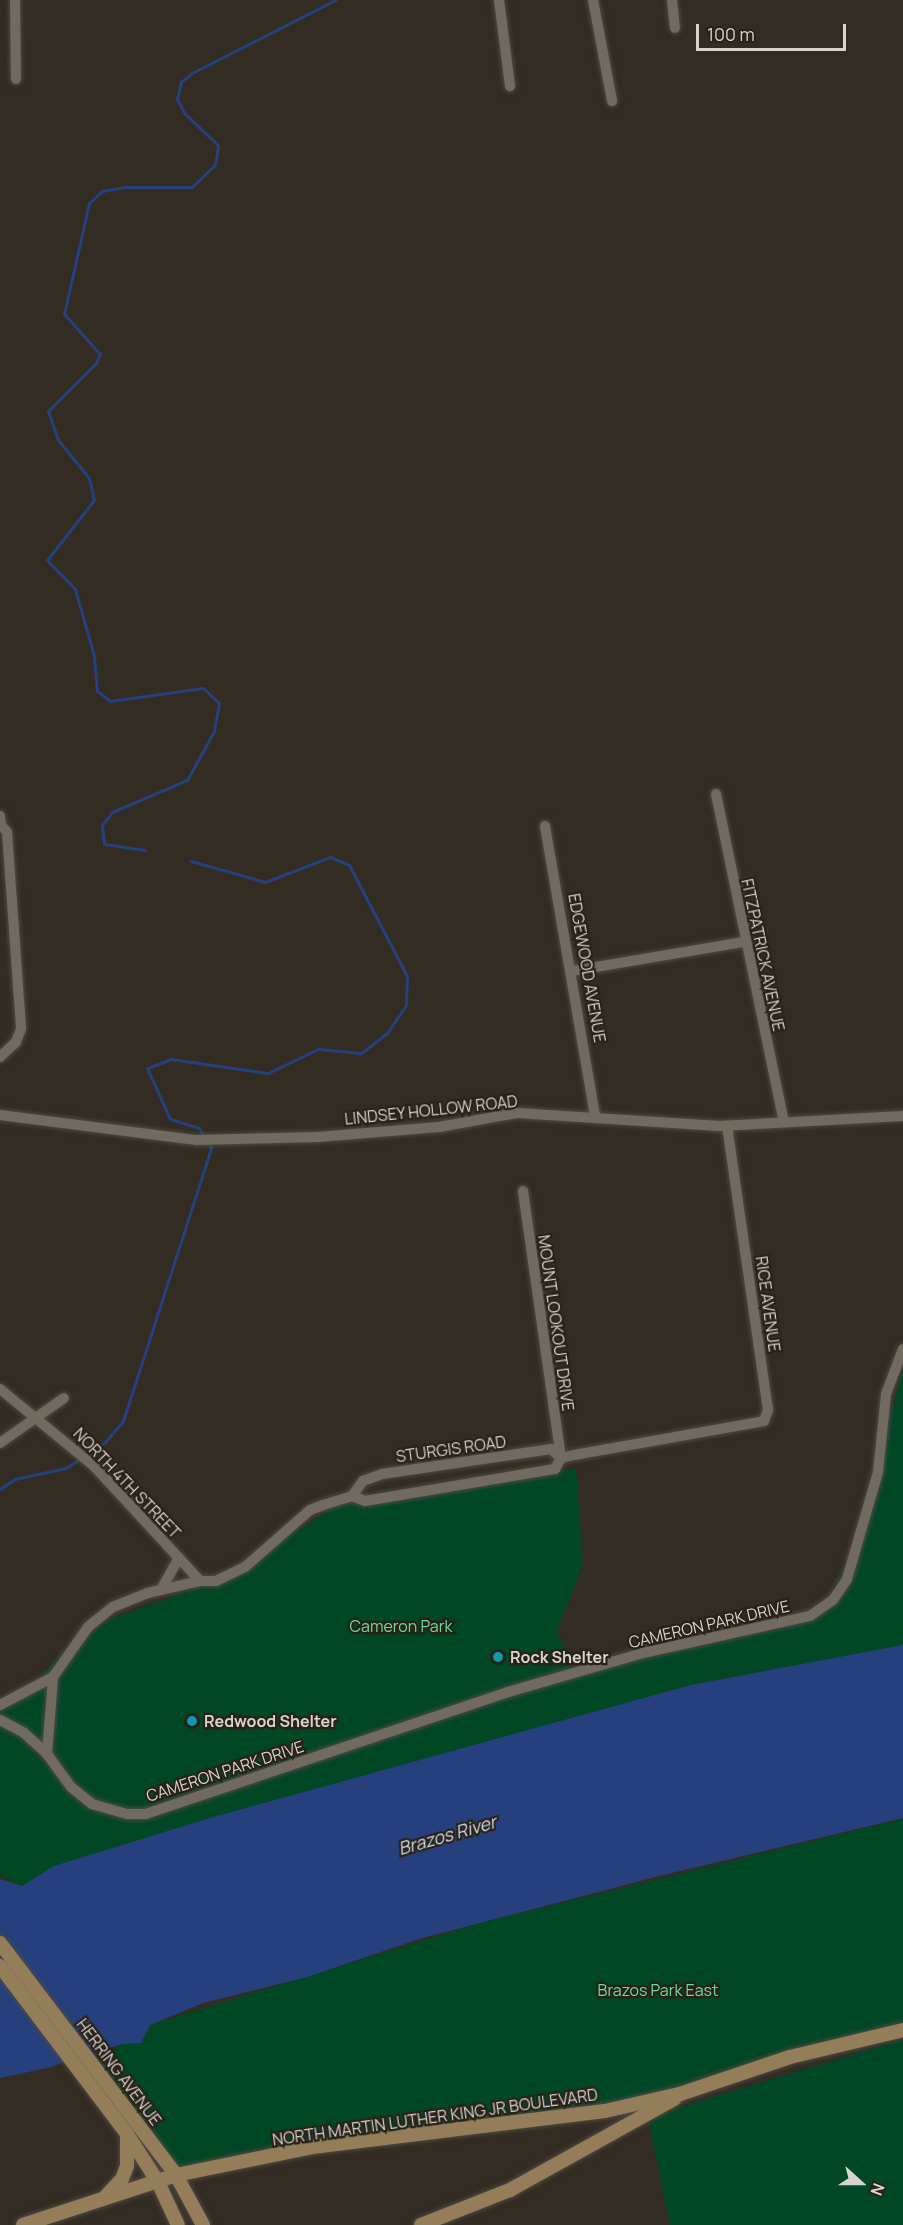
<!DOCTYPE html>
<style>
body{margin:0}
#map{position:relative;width:903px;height:2225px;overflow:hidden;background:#322c23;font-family:Manrope,sans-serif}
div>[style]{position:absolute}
.green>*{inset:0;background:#004726}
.water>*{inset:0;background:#26407e}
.stream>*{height:3px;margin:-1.5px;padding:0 1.5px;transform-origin:1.5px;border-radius:1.5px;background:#26407e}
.roads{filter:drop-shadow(0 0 2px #4f4942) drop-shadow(0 0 2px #4f4942)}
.street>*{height:10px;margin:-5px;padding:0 5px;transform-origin:5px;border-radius:5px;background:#716a5f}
.secondary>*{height:14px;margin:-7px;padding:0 7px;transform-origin:7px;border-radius:7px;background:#937e59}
.dots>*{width:16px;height:16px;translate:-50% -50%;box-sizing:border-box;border:3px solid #282219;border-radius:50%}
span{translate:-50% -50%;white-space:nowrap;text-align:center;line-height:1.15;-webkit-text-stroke:4.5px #282219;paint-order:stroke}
.street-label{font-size:16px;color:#d7d3cd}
.park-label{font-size:16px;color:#6cdb9a}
.poi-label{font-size:16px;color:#d7d3cd;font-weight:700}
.left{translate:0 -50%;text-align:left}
.water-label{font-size:18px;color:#d2dbee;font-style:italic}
.north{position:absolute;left:831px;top:2153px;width:60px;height:60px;-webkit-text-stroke:4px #282219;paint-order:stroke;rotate:111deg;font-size:16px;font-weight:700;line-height:24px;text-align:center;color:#d7d3cd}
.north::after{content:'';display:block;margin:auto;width:21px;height:27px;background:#d7d3cd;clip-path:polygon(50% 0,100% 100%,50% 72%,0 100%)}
.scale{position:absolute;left:696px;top:24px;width:150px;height:27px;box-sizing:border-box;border:3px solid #d7d3cd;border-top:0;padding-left:8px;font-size:18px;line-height:21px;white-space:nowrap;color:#d7d3cd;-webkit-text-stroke:4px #282219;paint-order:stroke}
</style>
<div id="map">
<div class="green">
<i style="clip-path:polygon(903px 1368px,903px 1646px,704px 1682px,121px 1845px,22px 1886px,0 1876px,0 1706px,24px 1692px,88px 1627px,216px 1581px,352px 1496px,576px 1468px,583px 1564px,557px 1631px,574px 1673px,825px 1607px,860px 1534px)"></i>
<i style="clip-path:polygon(903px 1819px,903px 2032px,680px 2094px,330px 2145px,176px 2175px,96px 2059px,122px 2044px,141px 2043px,150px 2025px,480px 1923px)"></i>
<i style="clip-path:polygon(903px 2039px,903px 2225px,670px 2225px,648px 2117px)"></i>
</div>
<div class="water">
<i style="clip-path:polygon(903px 1645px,903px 1818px,659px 1876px,419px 1939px,307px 1977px,203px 2003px,150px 2025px,141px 2043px,122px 2044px,47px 2068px,0 2078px,0 1879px,22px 1886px,54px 1866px,210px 1818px,691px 1685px)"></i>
</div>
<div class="stream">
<i style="left:145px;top:850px;width:41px;rotate:-171.7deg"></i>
<i style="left:104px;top:844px;width:19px;rotate:-96deg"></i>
<i style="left:102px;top:825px;width:16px;rotate:-52deg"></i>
<i style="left:112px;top:812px;width:82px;rotate:-23.1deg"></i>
<i style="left:187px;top:780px;width:56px;rotate:-61.1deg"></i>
<i style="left:214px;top:731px;width:28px;rotate:-80deg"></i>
<i style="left:219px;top:703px;width:22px;rotate:-137deg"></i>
<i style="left:203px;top:688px;width:94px;rotate:172deg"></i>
<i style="left:110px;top:701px;width:16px;rotate:-142deg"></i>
<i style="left:97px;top:691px;width:35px;rotate:-95deg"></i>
<i style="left:94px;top:656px;width:70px;rotate:-105.8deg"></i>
<i style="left:75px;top:589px;width:40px;rotate:-134deg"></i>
<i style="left:47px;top:560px;width:76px;rotate:-51.9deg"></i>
<i style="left:94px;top:500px;width:23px;rotate:-103deg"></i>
<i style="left:89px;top:478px;width:49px;rotate:-129.2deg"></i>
<i style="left:58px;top:440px;width:31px;rotate:-109deg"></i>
<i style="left:48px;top:411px;width:68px;rotate:-45deg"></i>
<i style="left:96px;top:363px;width:10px;rotate:-66deg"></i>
<i style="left:100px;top:354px;width:54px;rotate:-132deg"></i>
<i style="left:64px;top:314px;width:114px;rotate:-77.3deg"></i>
<i style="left:89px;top:203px;width:18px;rotate:-43deg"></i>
<i style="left:102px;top:191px;width:22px;rotate:-10deg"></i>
<i style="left:124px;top:187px;width:68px"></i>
<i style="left:192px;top:187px;width:32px;rotate:-44deg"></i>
<i style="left:215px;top:165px;width:20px;rotate:-81deg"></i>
<i style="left:218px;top:145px;width:45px;rotate:-136.8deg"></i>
<i style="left:185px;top:114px;width:17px;rotate:-118deg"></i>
<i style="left:177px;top:99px;width:17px;rotate:-77deg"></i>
<i style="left:181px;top:82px;width:14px;rotate:-39deg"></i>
<i style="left:192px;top:73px;width:161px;rotate:-27deg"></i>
<i style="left:191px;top:861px;width:77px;rotate:15.8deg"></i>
<i style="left:265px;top:882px;width:70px;rotate:-21deg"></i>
<i style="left:330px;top:857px;width:21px;rotate:23deg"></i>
<i style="left:349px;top:865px;width:125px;rotate:62.4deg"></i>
<i style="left:407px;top:976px;width:29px;rotate:92deg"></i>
<i style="left:406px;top:1005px;width:34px;rotate:124deg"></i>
<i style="left:387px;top:1033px;width:33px;rotate:142deg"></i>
<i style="left:361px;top:1053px;width:43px;rotate:-174.7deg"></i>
<i style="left:318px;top:1049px;width:55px;rotate:154.4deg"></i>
<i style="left:268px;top:1073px;width:98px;rotate:-171.8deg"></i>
<i style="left:171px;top:1059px;width:26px;rotate:159deg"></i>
<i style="left:147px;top:1068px;width:56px;rotate:65.7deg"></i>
<i style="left:170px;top:1119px;width:30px;rotate:17deg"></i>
<i style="left:199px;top:1128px;width:9px;rotate:58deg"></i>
<i style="left:86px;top:1454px;width:22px;rotate:-32deg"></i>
<i style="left:105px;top:1442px;width:28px;rotate:-49deg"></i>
<i style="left:123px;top:1421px;width:287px;rotate:-72.1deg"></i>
<i style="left:211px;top:1148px;width:8px;rotate:-120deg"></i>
<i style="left:0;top:1489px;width:18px;rotate:-34deg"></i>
<i style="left:15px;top:1479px;width:52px;rotate:-12.2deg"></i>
<i style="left:66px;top:1468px;width:18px;rotate:-34deg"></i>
</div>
<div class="roads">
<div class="street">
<i style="left:15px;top:0;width:79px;rotate:89.3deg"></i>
<i style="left:499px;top:0;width:87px;rotate:82.7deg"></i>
<i style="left:593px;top:0;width:103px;rotate:79.3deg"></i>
<i style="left:672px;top:0;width:28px;rotate:84deg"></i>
<i style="left:716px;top:794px;width:334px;rotate:78.3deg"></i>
<i style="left:0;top:816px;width:9px;rotate:84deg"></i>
<i style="left:1px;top:825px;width:9px;rotate:49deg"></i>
<i style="left:7px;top:832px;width:197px;rotate:85.9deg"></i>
<i style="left:21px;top:1029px;width:14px;rotate:111deg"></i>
<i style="left:16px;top:1042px;width:22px;rotate:137deg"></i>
<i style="left:545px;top:826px;width:294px;rotate:80.2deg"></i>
<i style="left:572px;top:971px;width:174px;rotate:-9.6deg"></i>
<i style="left:0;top:1115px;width:198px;rotate:7.3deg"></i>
<i style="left:196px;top:1140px;width:122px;rotate:-1.4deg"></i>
<i style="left:318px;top:1137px;width:121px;rotate:-4.7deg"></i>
<i style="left:439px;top:1127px;width:79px;rotate:-10.2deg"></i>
<i style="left:517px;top:1113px;width:203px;rotate:3.7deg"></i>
<i style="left:720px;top:1126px;width:183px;rotate:-3.1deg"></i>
<i style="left:523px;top:1191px;width:270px;rotate:81.9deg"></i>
<i style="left:0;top:1389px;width:122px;rotate:39.3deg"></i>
<i style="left:94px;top:1466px;width:156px;rotate:47.3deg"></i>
<i style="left:0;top:1443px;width:78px;rotate:-35.1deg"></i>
<i style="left:352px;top:1496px;width:19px;rotate:-54deg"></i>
<i style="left:363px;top:1481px;width:20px;rotate:-20deg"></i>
<i style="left:382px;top:1474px;width:171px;rotate:-8.4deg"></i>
<i style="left:551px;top:1449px;width:13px;rotate:42deg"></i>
<i style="left:161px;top:1590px;width:37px;rotate:-61deg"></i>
<i style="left:0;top:1705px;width:60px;rotate:-27.8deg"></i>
<i style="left:53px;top:1677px;width:61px;rotate:-55deg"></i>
<i style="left:88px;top:1627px;width:32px;rotate:-39deg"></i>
<i style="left:113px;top:1607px;width:37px;rotate:-22deg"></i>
<i style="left:147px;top:1593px;width:54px;rotate:-12.8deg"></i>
<i style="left:200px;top:1581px;width:16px"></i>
<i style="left:216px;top:1581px;width:32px;rotate:-26deg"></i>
<i style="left:245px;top:1567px;width:86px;rotate:-41.2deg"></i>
<i style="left:310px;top:1510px;width:14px;rotate:-21deg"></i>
<i style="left:323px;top:1505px;width:30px;rotate:-17deg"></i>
<i style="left:352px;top:1496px;width:14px;rotate:21deg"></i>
<i style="left:365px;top:1501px;width:193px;rotate:-9.6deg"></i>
<i style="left:555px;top:1469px;width:13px;rotate:-61deg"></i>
<i style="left:561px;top:1458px;width:13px;rotate:-13deg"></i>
<i style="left:574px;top:1455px;width:193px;rotate:-10.1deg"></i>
<i style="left:764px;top:1421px;width:12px;rotate:-70deg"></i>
<i style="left:768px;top:1410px;width:287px;rotate:-98.2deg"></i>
<i style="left:0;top:1720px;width:27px;rotate:28deg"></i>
<i style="left:24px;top:1733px;width:31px;rotate:42deg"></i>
<i style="left:47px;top:1754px;width:41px;rotate:54deg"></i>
<i style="left:71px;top:1787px;width:27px;rotate:39deg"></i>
<i style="left:92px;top:1804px;width:37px;rotate:16deg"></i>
<i style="left:128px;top:1814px;width:18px"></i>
<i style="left:146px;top:1814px;width:382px;rotate:-18.6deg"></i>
<i style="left:508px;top:1692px;width:141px;rotate:-16.1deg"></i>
<i style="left:643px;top:1653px;width:171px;rotate:-12.5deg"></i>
<i style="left:810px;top:1616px;width:28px;rotate:-35deg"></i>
<i style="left:833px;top:1600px;width:25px;rotate:-56deg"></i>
<i style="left:847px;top:1579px;width:111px;rotate:-73.8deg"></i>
<i style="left:878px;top:1472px;width:78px;rotate:-84.1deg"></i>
<i style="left:886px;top:1394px;width:48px;rotate:-69.3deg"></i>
<i style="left:47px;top:1754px;width:77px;rotate:-85.5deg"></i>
</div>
<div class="secondary">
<i style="left:0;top:1943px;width:291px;rotate:52.8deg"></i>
<i style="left:176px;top:2175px;width:57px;rotate:61.6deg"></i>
<i style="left:0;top:1966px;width:211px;rotate:52.9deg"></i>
<i style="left:127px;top:2134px;width:57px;rotate:57.1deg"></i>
<i style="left:158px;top:2182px;width:47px;rotate:65.1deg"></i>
<i style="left:106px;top:2196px;width:23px;rotate:-47deg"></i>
<i style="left:122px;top:2179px;width:14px;rotate:-69deg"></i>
<i style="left:127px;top:2166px;width:30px;rotate:-90deg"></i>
<i style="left:23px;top:2225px;width:161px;rotate:-18.1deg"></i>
<i style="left:176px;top:2175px;width:139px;rotate:-11.6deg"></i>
<i style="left:312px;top:2147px;width:295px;rotate:-7deg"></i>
<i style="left:605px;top:2111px;width:77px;rotate:-12.8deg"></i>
<i style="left:680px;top:2094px;width:116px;rotate:-18.6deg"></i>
<i style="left:790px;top:2057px;width:116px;rotate:-13.4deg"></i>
<i style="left:421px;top:2225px;width:96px;rotate:-21.5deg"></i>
<i style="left:510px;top:2190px;width:188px;rotate:-29deg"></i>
</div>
</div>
<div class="dots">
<i style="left:498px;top:1657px;background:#0f9aa8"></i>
<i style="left:192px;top:1721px;background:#0f9aa8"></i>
</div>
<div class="street-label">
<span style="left:763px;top:955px;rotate:78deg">FITZPATRICK AVENUE</span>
<span style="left:587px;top:968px;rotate:80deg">EDGEWOOD AVENUE</span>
<span style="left:431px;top:1110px;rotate:-6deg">LINDSEY HOLLOW ROAD</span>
<span style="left:768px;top:1304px;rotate:82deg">RICE AVENUE</span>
<span style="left:556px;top:1323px;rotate:82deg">MOUNT LOOKOUT DRIVE</span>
<span style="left:451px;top:1449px;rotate:-8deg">STURGIS ROAD</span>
<span style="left:127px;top:1483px;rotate:46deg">NORTH 4TH STREET</span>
<span style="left:709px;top:1624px;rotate:-13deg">CAMERON PARK DRIVE</span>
<span style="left:225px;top:1771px;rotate:-18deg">CAMERON PARK DRIVE</span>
<span style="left:119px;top:2072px;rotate:53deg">HERRING AVENUE</span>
<span style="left:435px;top:2117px;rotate:-8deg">NORTH MARTIN LUTHER KING JR BOULEVARD</span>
</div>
<div class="park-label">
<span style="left:401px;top:1626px">Cameron Park</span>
<span style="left:658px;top:1990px">Brazos Park East</span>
</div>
<div class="poi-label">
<span class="left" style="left:510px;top:1657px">Rock Shelter</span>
<span class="left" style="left:204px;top:1721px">Redwood Shelter</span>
</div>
<div class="water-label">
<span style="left:447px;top:1835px;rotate:-16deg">Brazos River</span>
</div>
<div class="north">N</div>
<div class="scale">100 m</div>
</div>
